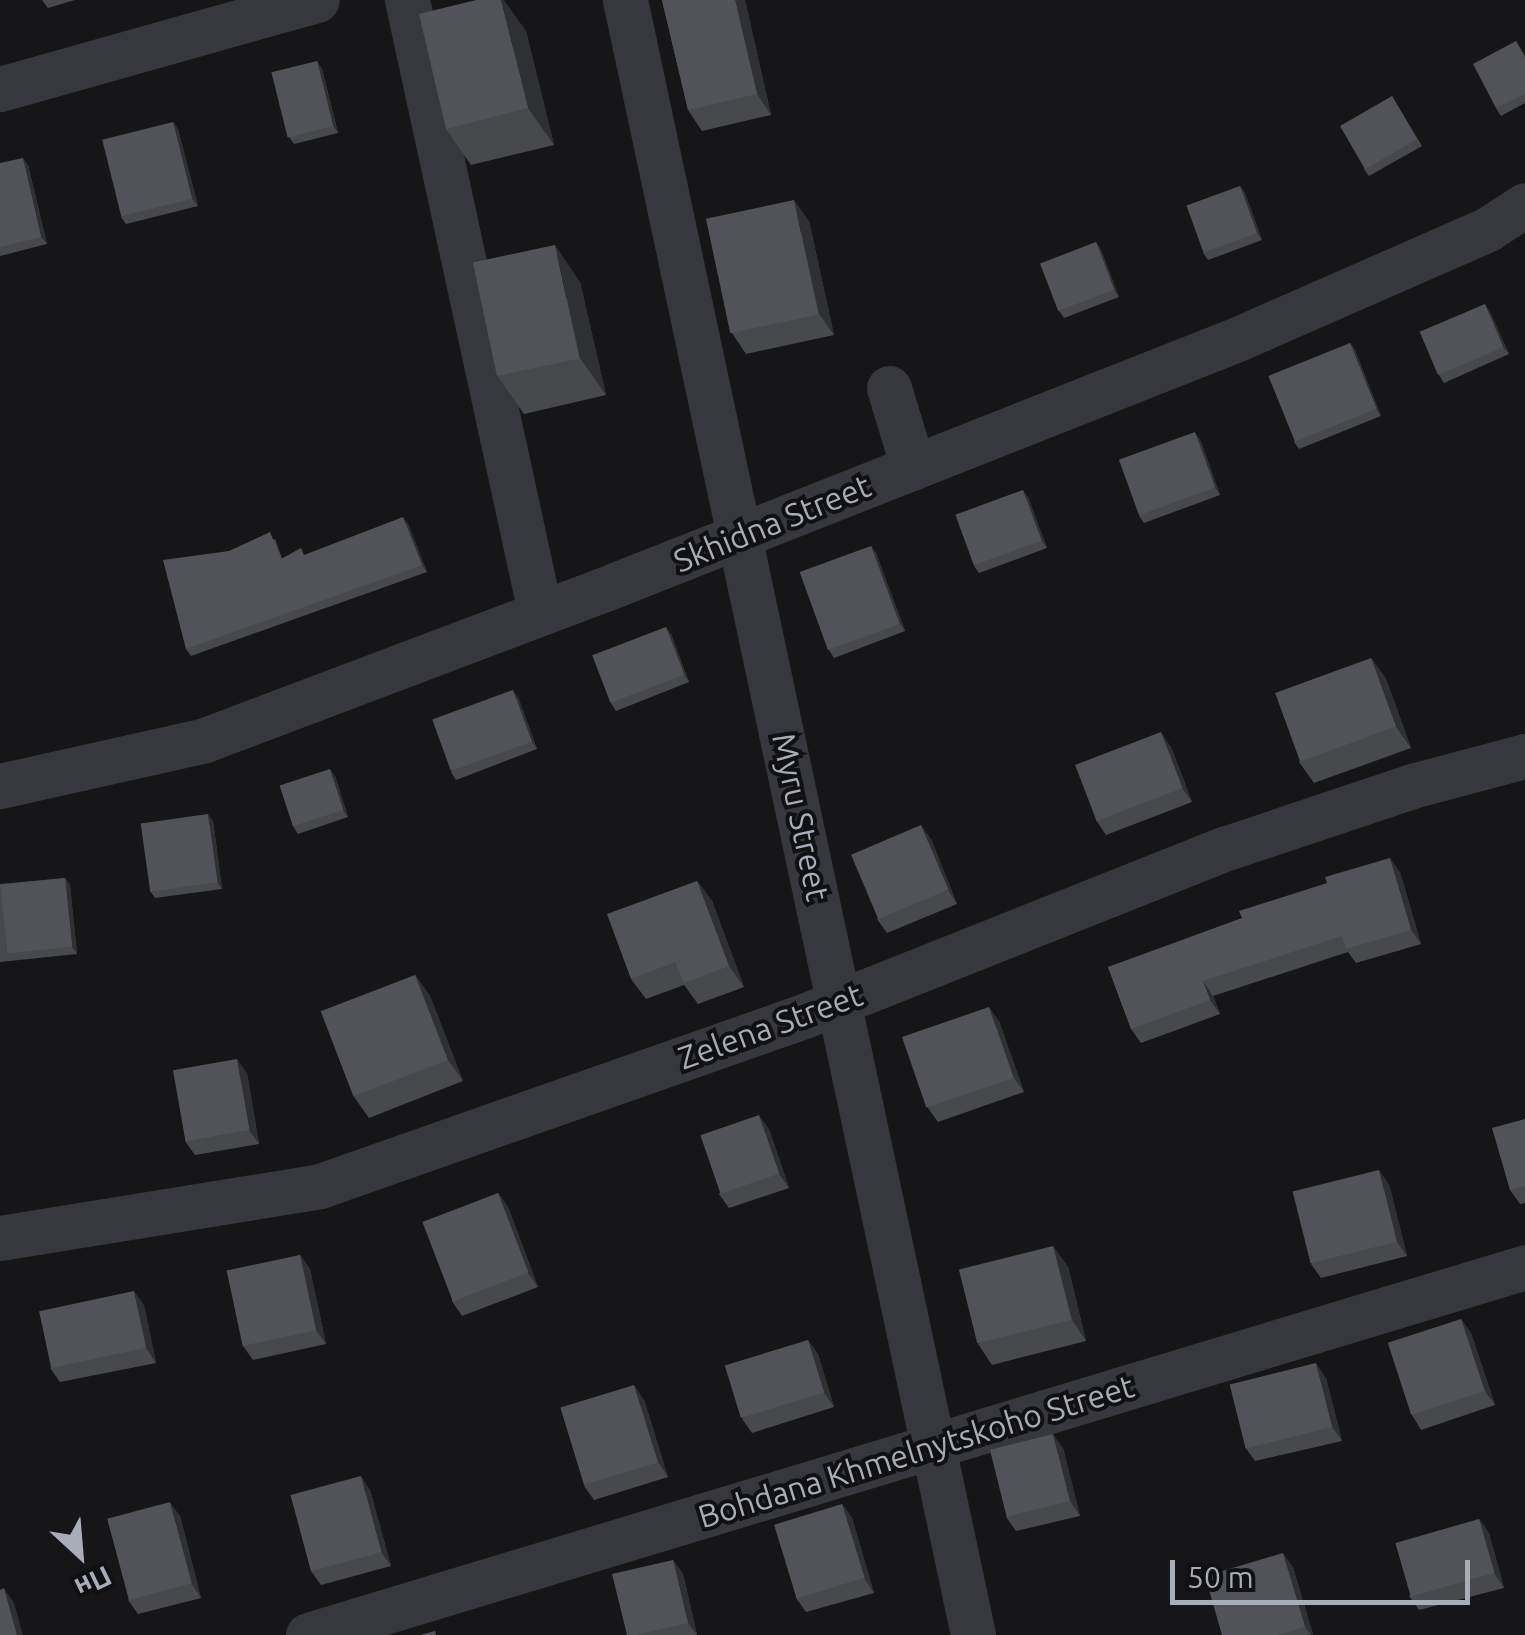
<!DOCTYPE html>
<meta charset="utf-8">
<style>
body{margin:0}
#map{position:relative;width:1525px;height:1635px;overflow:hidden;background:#161618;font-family:Ubuntu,sans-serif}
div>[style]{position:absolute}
.minor>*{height:45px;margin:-22.5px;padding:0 22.5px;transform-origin:22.5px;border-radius:22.5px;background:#37383d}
.wall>*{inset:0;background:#47494d}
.shaded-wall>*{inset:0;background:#2f3033}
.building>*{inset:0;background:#525359;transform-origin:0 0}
span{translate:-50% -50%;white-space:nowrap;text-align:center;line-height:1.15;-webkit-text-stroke:8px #111113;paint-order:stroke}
.street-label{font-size:32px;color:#a8adb8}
.north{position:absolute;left:30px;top:1505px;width:100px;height:100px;-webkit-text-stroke:8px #111113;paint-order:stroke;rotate:154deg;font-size:28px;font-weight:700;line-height:40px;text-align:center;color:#a8adb8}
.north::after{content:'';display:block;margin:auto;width:35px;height:45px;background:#a8adb8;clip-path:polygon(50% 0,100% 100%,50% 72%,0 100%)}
.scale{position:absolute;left:1170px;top:1560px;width:300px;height:45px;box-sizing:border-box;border:5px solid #a8adb8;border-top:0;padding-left:12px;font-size:30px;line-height:35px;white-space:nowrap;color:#a8adb8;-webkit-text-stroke:8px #111113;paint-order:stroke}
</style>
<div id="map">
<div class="minor">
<i style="left:407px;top:0;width:626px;rotate:77.74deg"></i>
<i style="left:625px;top:0;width:1672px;rotate:77.98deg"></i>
<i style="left:0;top:89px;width:329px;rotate:-15.7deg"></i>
<i style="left:889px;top:388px;width:83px;rotate:73.1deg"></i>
<i style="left:0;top:786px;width:210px;rotate:-12.6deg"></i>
<i style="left:205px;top:740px;width:438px;rotate:-20.7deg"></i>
<i style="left:615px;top:585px;width:672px;rotate:-21.56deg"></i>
<i style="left:1240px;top:338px;width:271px;rotate:-23.7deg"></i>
<i style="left:1488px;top:229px;width:44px;rotate:-33deg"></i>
<i style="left:0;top:1238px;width:324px;rotate:-9.2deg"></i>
<i style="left:320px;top:1186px;width:513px;rotate:-19.35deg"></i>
<i style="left:804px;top:1016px;width:455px;rotate:-21.7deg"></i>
<i style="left:1227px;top:848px;width:195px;rotate:-18.5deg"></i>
<i style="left:1412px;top:786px;width:117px;rotate:-14.9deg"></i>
<i style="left:308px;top:1635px;width:1271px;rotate:-16.82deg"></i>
</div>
<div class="wall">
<i style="clip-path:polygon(42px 0,75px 0,48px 8px)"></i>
<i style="clip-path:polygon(662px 0,745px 0,771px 115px,702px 131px,688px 110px)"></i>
<i style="clip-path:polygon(526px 31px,554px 145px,471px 165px,446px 129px)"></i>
<i style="clip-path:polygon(1516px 41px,1525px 56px,1525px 103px,1501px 116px,1496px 108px)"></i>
<i style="clip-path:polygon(317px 61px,322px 69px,338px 133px,294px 144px,289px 137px)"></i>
<i style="clip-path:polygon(1392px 96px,1422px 146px,1369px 176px,1364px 169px)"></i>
<i style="clip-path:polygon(173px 122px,178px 129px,198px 206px,126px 224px,121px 217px)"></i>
<i style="clip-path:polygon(0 163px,28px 165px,47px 244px,0 256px)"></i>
<i style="clip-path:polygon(1240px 186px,1245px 193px,1262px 240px,1208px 260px,1203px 253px)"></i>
<i style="clip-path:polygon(809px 221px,834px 335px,746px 354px,732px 333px)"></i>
<i style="clip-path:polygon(1096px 242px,1101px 250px,1119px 297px,1064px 318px,1059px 311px)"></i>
<i style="clip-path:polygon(580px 282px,606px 395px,524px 414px,498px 377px)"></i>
<i style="clip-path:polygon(1490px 312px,1509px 354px,1444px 383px,1439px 375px)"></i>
<i style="clip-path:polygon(1350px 343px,1355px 350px,1381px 416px,1299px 449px,1294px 442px)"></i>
<i style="clip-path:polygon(1200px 439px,1220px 495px,1144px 523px,1139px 516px)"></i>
<i style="clip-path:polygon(1028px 497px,1047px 548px,979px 573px,974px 566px)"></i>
<i style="clip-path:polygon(408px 524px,427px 572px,191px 656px,186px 649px,229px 551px,275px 539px,282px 558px,306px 555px)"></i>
<i style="clip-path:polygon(871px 546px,876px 553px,905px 631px,834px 658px,829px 650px)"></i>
<i style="clip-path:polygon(671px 634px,689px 682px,616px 711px,611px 703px)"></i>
<i style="clip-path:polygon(1371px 658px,1386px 679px,1411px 748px,1314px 783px,1299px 762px)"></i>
<i style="clip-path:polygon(518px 697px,537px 749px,456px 780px,451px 772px)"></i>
<i style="clip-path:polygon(1171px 747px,1192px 802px,1106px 835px,1096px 820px)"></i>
<i style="clip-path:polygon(335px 776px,348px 817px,298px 834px,293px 826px)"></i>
<i style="clip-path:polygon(213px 821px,222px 889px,155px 898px,150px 891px)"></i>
<i style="clip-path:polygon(931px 839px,957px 904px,887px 933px,877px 919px)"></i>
<i style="clip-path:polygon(1400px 872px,1421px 944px,1356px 963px,1348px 952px,1213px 996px,1220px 1014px,1141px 1043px,1131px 1029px,1108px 967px)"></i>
<i style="clip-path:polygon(65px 878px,70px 885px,77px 954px,0 962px,0 884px)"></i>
<i style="clip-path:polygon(697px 881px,712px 901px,744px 987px,698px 1004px,684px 985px,646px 999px,631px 979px)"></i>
<i style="clip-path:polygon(415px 975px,430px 996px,463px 1081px,369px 1118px,354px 1097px)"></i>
<i style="clip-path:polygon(999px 1021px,1024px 1092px,938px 1122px,928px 1108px)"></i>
<i style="clip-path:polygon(247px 1073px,259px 1144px,195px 1155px,185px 1141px)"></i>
<i style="clip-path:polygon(1525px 1119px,1525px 1203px,1520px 1204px,1510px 1190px)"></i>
<i style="clip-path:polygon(769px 1129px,789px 1188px,729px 1208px,719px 1194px)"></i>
<i style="clip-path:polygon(1389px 1184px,1407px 1256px,1321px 1278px,1311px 1264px)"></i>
<i style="clip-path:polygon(498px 1193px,508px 1207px,538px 1287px,462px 1316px,452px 1301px)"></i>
<i style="clip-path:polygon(1053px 1246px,1068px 1267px,1086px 1341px,992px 1365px,978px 1344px)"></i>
<i style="clip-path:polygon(300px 1255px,310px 1269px,326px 1344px,253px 1360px,243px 1346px)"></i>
<i style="clip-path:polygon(144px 1305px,156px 1363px,60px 1382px,50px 1368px)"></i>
<i style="clip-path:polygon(1461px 1319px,1471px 1333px,1495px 1405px,1421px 1430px,1412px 1415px)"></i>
<i style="clip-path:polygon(808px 1340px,818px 1354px,834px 1407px,752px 1433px,742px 1419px)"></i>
<i style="clip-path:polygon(1326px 1378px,1342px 1441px,1255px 1461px,1245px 1447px)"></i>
<i style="clip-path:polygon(644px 1400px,668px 1477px,594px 1500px,584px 1486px)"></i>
<i style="clip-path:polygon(1063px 1448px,1080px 1516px,1016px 1531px,1006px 1517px)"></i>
<i style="clip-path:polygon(370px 1490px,391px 1566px,321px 1585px,311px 1571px)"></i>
<i style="clip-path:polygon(842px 1504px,852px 1518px,874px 1593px,806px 1612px,796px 1598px)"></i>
<i style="clip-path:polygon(180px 1516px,201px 1598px,138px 1614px,128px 1600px)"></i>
<i style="clip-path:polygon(1479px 1519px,1489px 1533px,1504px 1588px,1419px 1610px,1409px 1596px)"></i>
<i style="clip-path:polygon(673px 1560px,683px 1574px,697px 1635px,627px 1635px)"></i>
<i style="clip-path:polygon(1293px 1567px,1313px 1635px,1222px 1635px)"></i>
</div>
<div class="shaded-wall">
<i style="clip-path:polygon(501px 0,504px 0,526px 31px,554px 145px,528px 108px)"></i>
<i style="clip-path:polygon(735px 0,745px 0,771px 115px,757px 94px)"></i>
<i style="clip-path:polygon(317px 61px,322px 69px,338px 133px,333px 126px)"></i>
<i style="clip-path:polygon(173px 122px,178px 129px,198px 206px,192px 199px)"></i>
<i style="clip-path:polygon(23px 158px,28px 165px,47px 244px,41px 237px)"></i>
<i style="clip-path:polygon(1240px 186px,1245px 193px,1262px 240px,1257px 233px)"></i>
<i style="clip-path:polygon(794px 200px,809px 221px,834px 335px,819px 314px)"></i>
<i style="clip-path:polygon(1096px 242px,1101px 250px,1119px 297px,1114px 290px)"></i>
<i style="clip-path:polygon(555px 245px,580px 282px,606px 395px,580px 358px)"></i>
<i style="clip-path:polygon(1485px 304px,1490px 312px,1509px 354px,1503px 347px)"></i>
<i style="clip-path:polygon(1350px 343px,1355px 350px,1381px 416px,1376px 409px)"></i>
<i style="clip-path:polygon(1195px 432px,1200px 439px,1220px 495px,1215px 488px)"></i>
<i style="clip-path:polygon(1023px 490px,1028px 497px,1047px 548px,1042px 541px)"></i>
<i style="clip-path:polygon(403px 517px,408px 524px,427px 572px,422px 565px)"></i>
<i style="clip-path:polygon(871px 546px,876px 553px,905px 631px,900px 624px)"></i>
<i style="clip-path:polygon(666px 627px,671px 634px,689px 682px,684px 675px)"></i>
<i style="clip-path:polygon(1371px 658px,1386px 679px,1411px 748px,1396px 727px)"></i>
<i style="clip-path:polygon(513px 690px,518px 697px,537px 749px,532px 742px)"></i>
<i style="clip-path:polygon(1161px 732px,1171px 747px,1192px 802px,1182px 788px)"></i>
<i style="clip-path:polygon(330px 769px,335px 776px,348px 817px,343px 810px)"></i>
<i style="clip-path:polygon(208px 814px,213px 821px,222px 889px,217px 882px)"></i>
<i style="clip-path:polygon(921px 825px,931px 839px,957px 904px,948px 890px)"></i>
<i style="clip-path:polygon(1390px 858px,1400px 872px,1421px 944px,1411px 930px)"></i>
<i style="clip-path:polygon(65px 878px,70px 885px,77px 954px,72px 947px)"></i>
<i style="clip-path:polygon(697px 881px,712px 901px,744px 987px,729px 966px)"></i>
<i style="clip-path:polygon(415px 975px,430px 996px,463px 1081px,448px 1060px)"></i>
<i style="clip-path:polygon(1203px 981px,1213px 996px,1220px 1014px,1210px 1000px)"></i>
<i style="clip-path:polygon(989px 1007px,999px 1021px,1024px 1092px,1014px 1078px)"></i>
<i style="clip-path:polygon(237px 1059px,247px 1073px,259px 1144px,249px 1130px)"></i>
<i style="clip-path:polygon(759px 1115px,769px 1129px,789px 1188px,779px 1174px)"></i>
<i style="clip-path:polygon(1379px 1170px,1389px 1184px,1407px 1256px,1397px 1242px)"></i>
<i style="clip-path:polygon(498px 1193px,508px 1207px,538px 1287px,528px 1273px)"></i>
<i style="clip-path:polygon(1053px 1246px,1068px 1267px,1086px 1341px,1072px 1320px)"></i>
<i style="clip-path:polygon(300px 1255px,310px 1269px,326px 1344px,316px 1330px)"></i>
<i style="clip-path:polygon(134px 1291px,144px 1305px,156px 1363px,146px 1348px)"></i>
<i style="clip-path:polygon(1461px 1319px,1471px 1333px,1495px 1405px,1485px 1391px)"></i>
<i style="clip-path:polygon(808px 1340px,818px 1354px,834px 1407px,824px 1393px)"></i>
<i style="clip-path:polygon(1316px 1363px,1326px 1378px,1342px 1441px,1332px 1427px)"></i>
<i style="clip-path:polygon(634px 1385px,644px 1400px,668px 1477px,658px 1462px)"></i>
<i style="clip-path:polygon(1053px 1434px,1063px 1448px,1080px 1516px,1070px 1501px)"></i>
<i style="clip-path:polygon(361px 1476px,370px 1490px,391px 1566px,381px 1552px)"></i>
<i style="clip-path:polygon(170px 1502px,180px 1516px,201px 1598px,191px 1583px)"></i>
<i style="clip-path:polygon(842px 1504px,852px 1518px,874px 1593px,864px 1578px)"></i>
<i style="clip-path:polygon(1479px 1519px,1489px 1533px,1504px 1588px,1494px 1573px)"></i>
<i style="clip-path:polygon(1283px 1553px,1293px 1567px,1313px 1635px,1311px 1635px,1305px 1627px)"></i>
<i style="clip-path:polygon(673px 1560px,683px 1574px,697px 1635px,688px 1623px)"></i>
<i style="clip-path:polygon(4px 1588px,14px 1603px,23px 1635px,17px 1635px)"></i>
</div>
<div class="building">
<i style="clip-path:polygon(476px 0,501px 0,528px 108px,446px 129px,419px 14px)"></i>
<i style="clip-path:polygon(662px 0,735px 0,757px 94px,688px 110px)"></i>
<i style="clip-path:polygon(1516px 41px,1525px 59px,1525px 94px,1496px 108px,1473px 64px)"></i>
<i style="left:317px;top:61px;width:67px;height:47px;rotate:76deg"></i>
<i style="left:1392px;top:96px;width:50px;height:60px;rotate:60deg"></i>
<i style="left:173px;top:122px;width:79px;height:73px;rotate:76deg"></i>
<i style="clip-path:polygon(23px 158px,41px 237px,0 247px,0 163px)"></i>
<i style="left:1240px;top:186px;width:50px;height:57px;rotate:70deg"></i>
<i style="left:794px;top:200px;width:117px;height:90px;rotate:78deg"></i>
<i style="left:1096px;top:242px;width:51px;height:60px;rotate:69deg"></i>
<i style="left:555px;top:245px;width:116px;height:84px;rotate:78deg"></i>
<i style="left:1485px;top:304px;width:47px;height:71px;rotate:67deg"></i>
<i style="left:1350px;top:343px;width:71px;height:88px;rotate:68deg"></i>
<i style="left:1195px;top:432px;width:59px;height:81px;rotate:70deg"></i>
<i style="left:1023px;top:490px;width:54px;height:72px;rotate:70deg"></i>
<i style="clip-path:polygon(403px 517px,422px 565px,186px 649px,163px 560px,229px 551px,270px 532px,281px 559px,301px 548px,304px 555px)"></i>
<i style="left:871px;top:546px;width:83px;height:76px;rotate:70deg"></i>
<i style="left:666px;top:627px;width:51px;height:79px;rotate:69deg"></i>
<i style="left:1371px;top:658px;width:73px;height:102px;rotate:70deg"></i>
<i style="left:513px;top:690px;width:55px;height:86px;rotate:70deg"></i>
<i style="left:1161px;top:732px;width:60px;height:92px;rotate:69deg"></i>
<i style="left:330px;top:769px;width:43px;height:53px;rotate:72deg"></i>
<i style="left:208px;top:814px;width:69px;height:68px;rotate:82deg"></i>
<i style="left:921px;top:825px;width:70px;height:76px;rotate:67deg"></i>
<i style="clip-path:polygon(1390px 858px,1411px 930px,1346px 949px,1342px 936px,1203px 981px,1210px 1000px,1131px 1029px,1108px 967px,1242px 918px,1239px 911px,1327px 883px,1325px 877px)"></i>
<i style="left:65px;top:878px;width:69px;height:65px;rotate:84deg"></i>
<i style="clip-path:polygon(697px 881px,729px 966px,684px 983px,675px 962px,631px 979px,607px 914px)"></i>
<i style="left:415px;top:975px;width:91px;height:101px;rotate:69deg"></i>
<i style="left:989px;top:1007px;width:75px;height:92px;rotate:71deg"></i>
<i style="left:237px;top:1059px;width:72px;height:65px;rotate:80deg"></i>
<i style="left:759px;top:1115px;width:62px;height:62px;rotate:71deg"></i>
<i style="clip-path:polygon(1525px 1119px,1525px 1186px,1510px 1190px,1492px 1128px)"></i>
<i style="left:1379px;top:1170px;width:74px;height:89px;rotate:76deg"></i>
<i style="left:498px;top:1193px;width:85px;height:81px;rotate:69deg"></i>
<i style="left:1053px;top:1246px;width:76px;height:97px;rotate:76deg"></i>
<i style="left:300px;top:1255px;width:77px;height:75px;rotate:78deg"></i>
<i style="left:134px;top:1291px;width:58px;height:97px;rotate:78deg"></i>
<i style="left:1461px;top:1319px;width:76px;height:77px;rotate:72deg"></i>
<i style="left:808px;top:1340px;width:55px;height:87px;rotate:73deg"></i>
<i style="left:1316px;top:1363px;width:66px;height:89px;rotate:76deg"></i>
<i style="left:634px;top:1385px;width:81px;height:77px;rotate:73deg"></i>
<i style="left:1053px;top:1434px;width:69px;height:65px;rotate:76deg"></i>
<i style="left:361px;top:1476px;width:79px;height:73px;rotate:75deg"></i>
<i style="left:170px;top:1502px;width:84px;height:65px;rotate:75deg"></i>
<i style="left:842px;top:1504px;width:77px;height:71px;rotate:73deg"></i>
<i style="left:1479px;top:1519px;width:56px;height:87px;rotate:74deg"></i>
<i style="clip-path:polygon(1283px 1553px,1305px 1627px,1278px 1635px,1222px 1635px,1205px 1576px)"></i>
<i style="clip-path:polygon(673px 1560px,688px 1623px,635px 1635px,627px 1635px,612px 1574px)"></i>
<i style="clip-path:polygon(4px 1588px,17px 1635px,0 1635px,0 1590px)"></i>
<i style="clip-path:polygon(435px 1631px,436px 1635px,420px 1635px)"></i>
</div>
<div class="street-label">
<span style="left:772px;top:523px;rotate:-22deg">Skhidna Street</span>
<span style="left:801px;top:817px;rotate:78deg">Myru Street</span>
<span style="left:770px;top:1026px;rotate:-20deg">Zelena Street</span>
<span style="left:916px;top:1451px;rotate:-17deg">Bohdana Khmelnytskoho Street</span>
</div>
<div class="north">Пн</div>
<div class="scale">50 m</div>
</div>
